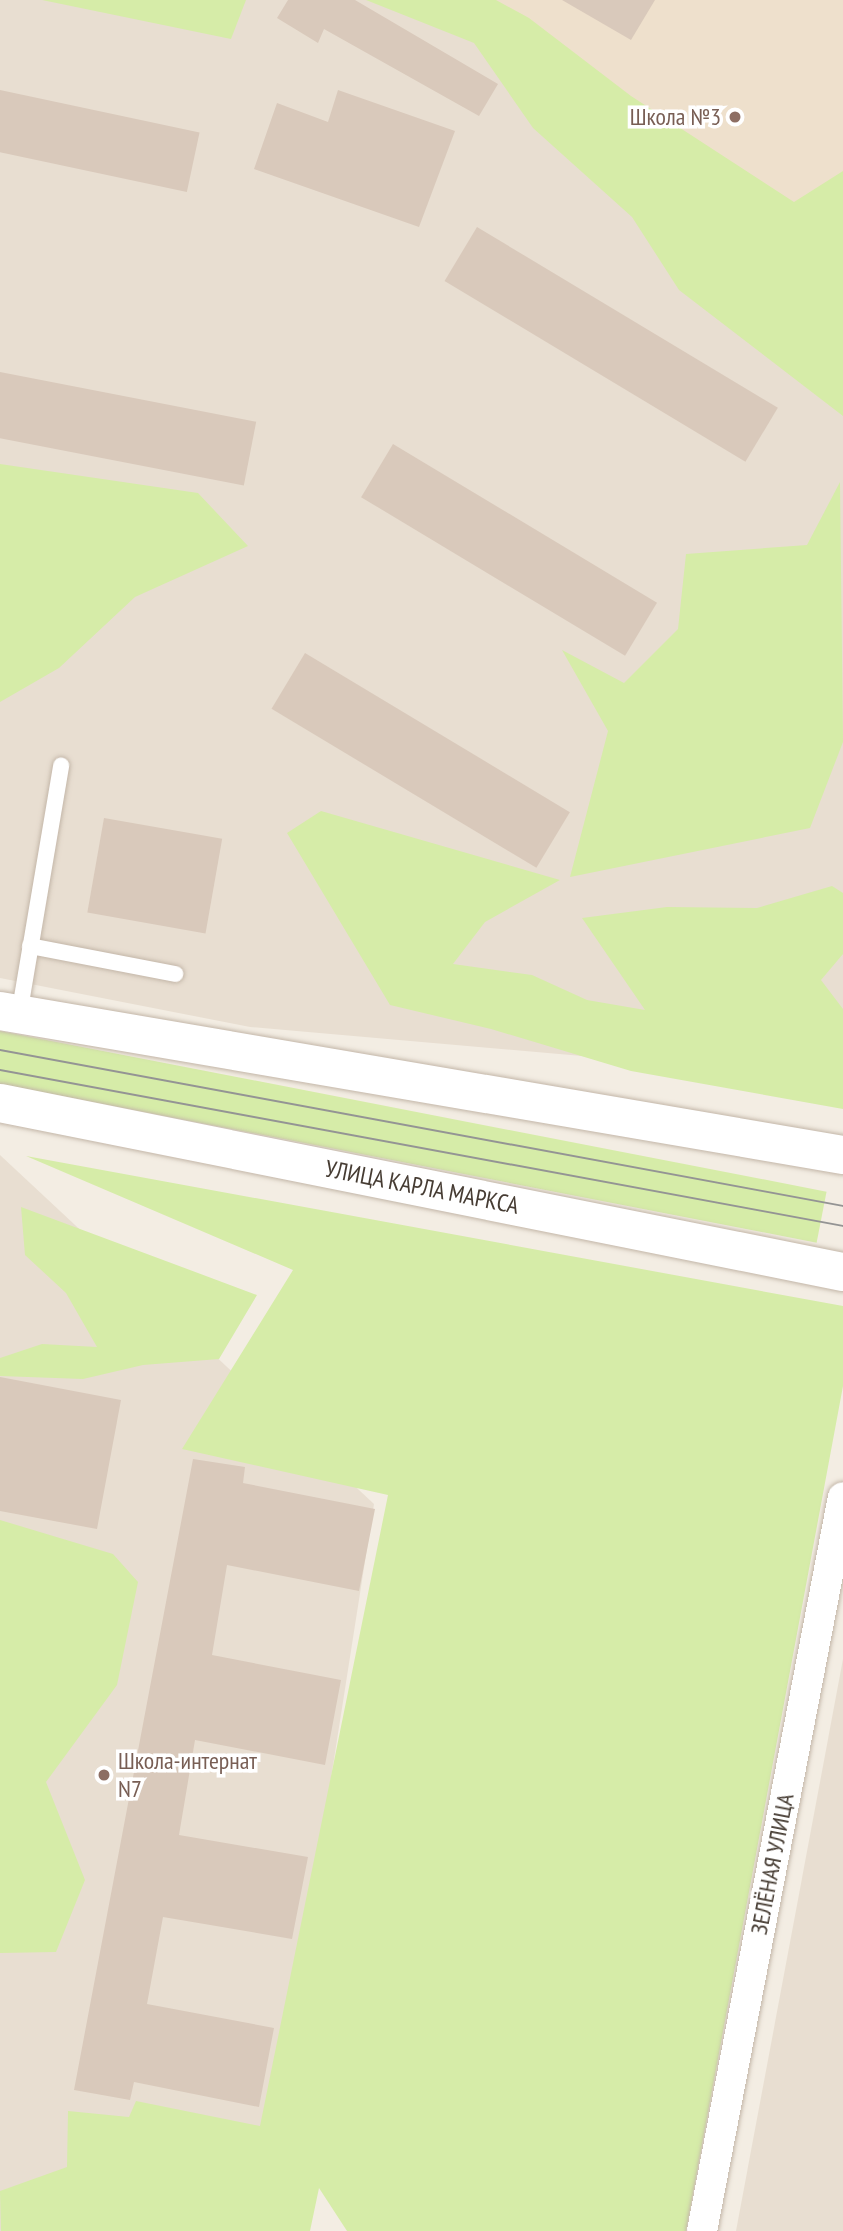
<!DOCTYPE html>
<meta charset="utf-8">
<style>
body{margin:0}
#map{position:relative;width:843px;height:2231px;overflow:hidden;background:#f3ede3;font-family:"PT Sans Narrow",sans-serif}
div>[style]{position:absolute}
.residential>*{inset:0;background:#e8ded1}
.education>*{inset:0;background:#eee0cc}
.green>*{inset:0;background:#d6eca8;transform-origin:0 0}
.building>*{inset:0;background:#d9c9bb;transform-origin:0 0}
.roads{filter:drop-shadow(0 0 2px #c3b6a8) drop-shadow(0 0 2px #c3b6a8)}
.service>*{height:16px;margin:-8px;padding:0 8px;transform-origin:8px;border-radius:8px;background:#fff}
.minor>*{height:30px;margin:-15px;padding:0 15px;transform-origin:15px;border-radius:15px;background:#fff}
.tertiary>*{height:38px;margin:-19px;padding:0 19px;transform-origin:19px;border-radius:19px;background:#fff}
.tram>*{height:2px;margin:-1px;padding:0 1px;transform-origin:1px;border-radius:1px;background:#949494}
.dots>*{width:19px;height:19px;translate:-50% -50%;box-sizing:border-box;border:4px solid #fff;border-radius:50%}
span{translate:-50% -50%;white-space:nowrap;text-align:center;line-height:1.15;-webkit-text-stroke:7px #fff;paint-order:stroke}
.education-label{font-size:24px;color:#785e54}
.right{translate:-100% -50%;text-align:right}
.left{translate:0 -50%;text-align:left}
.street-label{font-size:24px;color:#463c33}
</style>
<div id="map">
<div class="residential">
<i style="clip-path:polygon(0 0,843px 0,843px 1079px,250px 1027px,0 978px)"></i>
<i style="clip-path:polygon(0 1155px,374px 1504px,260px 2231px,0 2231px)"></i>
<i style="clip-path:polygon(843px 1659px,843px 2231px,736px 2231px)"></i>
</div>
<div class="education">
<i style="clip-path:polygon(450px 0,843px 0,843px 233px)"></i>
</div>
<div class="green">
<i style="clip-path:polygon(42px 0,246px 0,231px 39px)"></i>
<i style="clip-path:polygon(366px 0,496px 0,529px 18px,631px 96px,794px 202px,843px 171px,843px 416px,679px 290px,632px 217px,533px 128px,474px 43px)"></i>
<i style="clip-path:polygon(0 464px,198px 493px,248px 546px,135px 597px,59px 668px,0 702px)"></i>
<i style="clip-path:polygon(840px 482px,843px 742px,810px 828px,570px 877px,608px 731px,562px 650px,624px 683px,678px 629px,686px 554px,807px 545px)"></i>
<i style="clip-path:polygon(321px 811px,560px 880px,485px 922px,453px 964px,532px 975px,587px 1000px,645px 1010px,582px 918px,667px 907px,757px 908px,832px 886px,843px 893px,843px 954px,821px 980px,843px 1009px,843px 1109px,631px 1071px,491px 1029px,390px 1005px,287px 833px)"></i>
<i style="left:0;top:1031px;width:842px;height:52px;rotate:11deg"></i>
<i style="clip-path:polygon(26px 1156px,843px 1306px,843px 1386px,686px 2231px,347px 2231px,319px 2188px,310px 2231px,1px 2231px,0 2191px,67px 2167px,68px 2111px,129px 2117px,136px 2101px,260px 2126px,388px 1495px,182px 1449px,293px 1270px)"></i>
<i style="clip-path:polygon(21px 1207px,257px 1295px,219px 1359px,143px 1365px,83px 1379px,0 1376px,0 1358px,42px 1344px,97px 1347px,66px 1293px,25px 1255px)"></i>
<i style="clip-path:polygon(0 1520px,113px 1554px,138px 1582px,117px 1685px,46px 1782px,85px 1880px,56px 1952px,0 1953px)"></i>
</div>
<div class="building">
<i style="clip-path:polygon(288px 0,355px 0,498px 84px,479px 116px,324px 29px,318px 43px,277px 18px)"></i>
<i style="clip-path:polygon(562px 0,655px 0,631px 40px)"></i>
<i style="left:0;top:90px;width:204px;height:61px;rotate:12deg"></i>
<i style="clip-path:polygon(338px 90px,455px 131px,419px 227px,254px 169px,277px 103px,328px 122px)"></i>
<i style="left:477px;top:227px;width:351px;height:63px;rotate:31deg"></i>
<i style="left:0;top:372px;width:261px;height:65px;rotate:11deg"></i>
<i style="left:393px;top:444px;width:308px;height:62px;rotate:31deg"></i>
<i style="left:305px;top:653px;width:309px;height:65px;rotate:31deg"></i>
<i style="left:104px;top:818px;width:120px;height:96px;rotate:10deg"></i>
<i style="clip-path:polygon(0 1377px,121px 1400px,97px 1529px,0 1511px)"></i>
<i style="clip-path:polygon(193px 1459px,245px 1467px,243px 1483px,375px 1509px,359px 1591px,227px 1565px,212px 1655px,341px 1680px,325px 1765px,195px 1740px,179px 1835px,308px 1857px,292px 1939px,163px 1917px,147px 2004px,274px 2028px,259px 2107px,134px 2082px,130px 2100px,74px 2090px)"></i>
</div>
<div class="roads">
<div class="service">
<i style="left:30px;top:946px;width:148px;rotate:10.9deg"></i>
<i style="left:19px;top:1015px;width:253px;rotate:-80.4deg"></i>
</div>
<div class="minor">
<i style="left:702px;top:2231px;width:747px;rotate:-79.13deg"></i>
</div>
<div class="tertiary">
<i style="left:0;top:1011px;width:855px;rotate:9.69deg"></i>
<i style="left:0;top:1103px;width:860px;rotate:11.34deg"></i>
</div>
</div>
<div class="tram">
<i style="left:0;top:1050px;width:857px;rotate:10.48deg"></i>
<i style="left:0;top:1070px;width:857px;rotate:10.48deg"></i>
</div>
<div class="dots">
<i style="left:735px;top:117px;background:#8d6e63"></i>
<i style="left:104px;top:1775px;background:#8d6e63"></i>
</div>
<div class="education-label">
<span class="right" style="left:721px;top:117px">Школа №3</span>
<span class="left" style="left:118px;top:1775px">Школа-интернат<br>N7</span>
</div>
<div class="street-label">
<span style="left:422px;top:1187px;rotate:11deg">УЛИЦА КАРЛА МАРКСА</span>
<span style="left:772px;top:1864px;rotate:-79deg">ЗЕЛЁНАЯ УЛИЦА</span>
</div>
</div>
